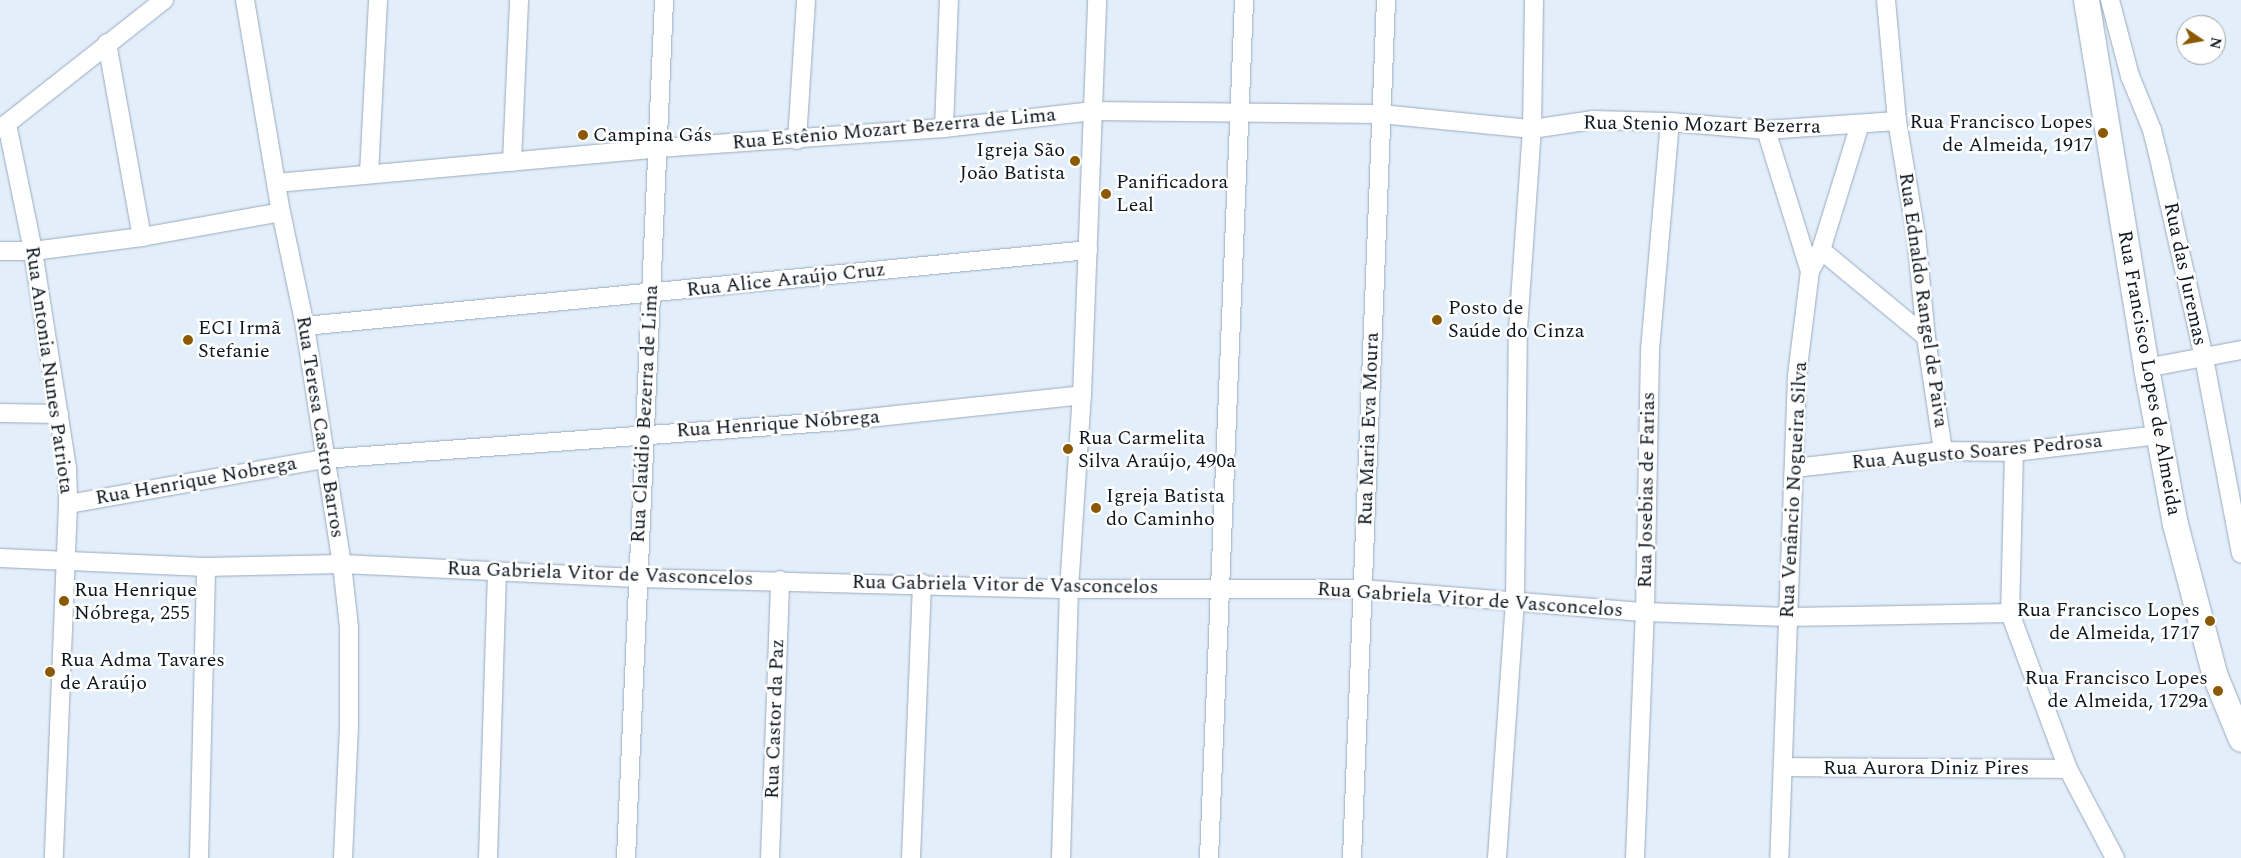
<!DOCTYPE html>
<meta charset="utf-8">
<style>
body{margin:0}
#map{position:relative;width:2241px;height:858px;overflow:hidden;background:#e3eefb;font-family:Spectral,serif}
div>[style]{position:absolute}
.roads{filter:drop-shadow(0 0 1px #98aabe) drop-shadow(0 0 1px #98aabe)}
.minor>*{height:18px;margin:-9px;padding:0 9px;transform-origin:9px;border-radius:9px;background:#fff}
.secondary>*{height:25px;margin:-12.5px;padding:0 12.5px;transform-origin:12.5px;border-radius:12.5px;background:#fff}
.dots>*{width:14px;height:14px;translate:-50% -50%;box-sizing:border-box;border:2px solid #fff;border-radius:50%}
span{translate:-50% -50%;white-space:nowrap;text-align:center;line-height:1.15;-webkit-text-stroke:5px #fff;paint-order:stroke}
.poi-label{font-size:20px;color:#0f161d}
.right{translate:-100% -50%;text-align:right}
.left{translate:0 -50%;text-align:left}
.street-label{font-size:20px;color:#0f161d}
.north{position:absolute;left:2176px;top:15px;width:50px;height:50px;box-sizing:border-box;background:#fff;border:1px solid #9fa2a5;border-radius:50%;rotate:102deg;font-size:14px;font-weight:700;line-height:20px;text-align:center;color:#0f161d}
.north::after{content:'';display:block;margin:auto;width:18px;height:22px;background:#8b5902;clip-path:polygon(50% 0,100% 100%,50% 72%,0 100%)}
</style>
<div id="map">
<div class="roads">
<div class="minor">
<i style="left:245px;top:0;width:215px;rotate:80.4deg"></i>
<i style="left:281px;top:212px;width:116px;rotate:78.1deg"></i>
<i style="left:305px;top:326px;width:241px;rotate:81.2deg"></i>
<i style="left:342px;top:564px;width:63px;rotate:83.7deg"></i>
<i style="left:349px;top:627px;width:99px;rotate:90deg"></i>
<i style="left:349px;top:726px;width:132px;rotate:92.6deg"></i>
<i style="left:1886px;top:0;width:121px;rotate:84.8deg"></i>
<i style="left:1897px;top:121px;width:115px;rotate:80.5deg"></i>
<i style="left:1916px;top:234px;width:103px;rotate:84.5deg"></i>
<i style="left:1926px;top:337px;width:115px;rotate:81.5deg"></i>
<i style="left:2110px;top:0;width:79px;rotate:75.3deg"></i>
<i style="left:2130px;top:76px;width:58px;rotate:67.8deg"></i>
<i style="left:2152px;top:130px;width:38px;rotate:76deg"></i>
<i style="left:2161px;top:167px;width:196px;rotate:77.3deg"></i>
<i style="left:2204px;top:358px;width:199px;rotate:79.3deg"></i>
<i style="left:107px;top:43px;width:197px;rotate:79.8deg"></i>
<i style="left:7px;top:124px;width:130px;rotate:78.4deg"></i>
<i style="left:33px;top:251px;width:219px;rotate:81.1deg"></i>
<i style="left:67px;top:467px;width:37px;rotate:88deg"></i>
<i style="left:68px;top:504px;width:354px;rotate:92.3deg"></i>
<i style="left:944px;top:128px;width:128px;rotate:-87.8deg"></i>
<i style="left:0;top:129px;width:209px;rotate:-38.2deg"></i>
<i style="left:1766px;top:130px;width:148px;rotate:72.7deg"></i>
<i style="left:1810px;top:271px;width:106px;rotate:97.1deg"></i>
<i style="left:1797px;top:376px;width:482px;rotate:92.1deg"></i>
<i style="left:797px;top:140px;width:140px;rotate:-86.3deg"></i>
<i style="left:512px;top:162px;width:162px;rotate:-87.5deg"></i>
<i style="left:369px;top:173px;width:173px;rotate:-87deg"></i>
<i style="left:277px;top:183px;width:383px;rotate:-5.2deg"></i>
<i style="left:658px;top:148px;width:287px;rotate:-4deg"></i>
<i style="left:944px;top:128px;width:150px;rotate:-6.5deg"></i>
<i style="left:1093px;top:111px;width:288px;rotate:0.6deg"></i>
<i style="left:1381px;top:114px;width:152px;rotate:5.7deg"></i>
<i style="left:1532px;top:129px;width:62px;rotate:-8.4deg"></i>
<i style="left:1593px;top:120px;width:77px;rotate:1.5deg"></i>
<i style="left:1670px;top:122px;width:96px;rotate:4.8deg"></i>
<i style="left:1766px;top:130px;width:131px;rotate:-3.9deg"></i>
<i style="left:1821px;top:250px;width:136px;rotate:39.6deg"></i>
<i style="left:0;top:251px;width:33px"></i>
<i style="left:33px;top:251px;width:110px;rotate:-7.3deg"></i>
<i style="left:142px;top:237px;width:141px;rotate:-10.2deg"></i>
<i style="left:1810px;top:271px;width:24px;rotate:-62deg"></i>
<i style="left:1821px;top:250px;width:132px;rotate:-72.8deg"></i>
<i style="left:305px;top:326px;width:787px;rotate:-5.54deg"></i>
<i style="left:2146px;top:368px;width:97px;rotate:-10.7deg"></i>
<i style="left:0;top:413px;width:59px;rotate:1deg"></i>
<i style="left:2014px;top:452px;width:161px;rotate:91.4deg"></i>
<i style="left:2010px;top:613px;width:166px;rotate:69.6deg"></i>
<i style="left:2068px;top:769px;width:101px;rotate:62.2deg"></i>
<i style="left:1795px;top:468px;width:149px;rotate:-6.6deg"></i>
<i style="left:1943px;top:451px;width:71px;rotate:0.8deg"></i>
<i style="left:2014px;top:452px;width:146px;rotate:-6.7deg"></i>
<i style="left:68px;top:504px;width:260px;rotate:-10deg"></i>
<i style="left:324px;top:459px;width:517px;rotate:-4.21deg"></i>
<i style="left:840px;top:421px;width:243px;rotate:-6.1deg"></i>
<i style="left:0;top:558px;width:206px;rotate:2.5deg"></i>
<i style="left:206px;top:567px;width:136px;rotate:-1.3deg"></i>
<i style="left:342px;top:564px;width:295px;rotate:2.7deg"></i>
<i style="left:637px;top:578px;width:432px;rotate:1.5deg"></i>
<i style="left:1069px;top:589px;width:294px"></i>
<i style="left:1363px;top:589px;width:283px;rotate:4.7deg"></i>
<i style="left:1645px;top:612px;width:142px;rotate:2deg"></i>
<i style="left:1787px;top:617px;width:223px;rotate:-1deg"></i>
<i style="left:1783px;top:767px;width:285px;rotate:0.4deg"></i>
<i style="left:199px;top:858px;width:291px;rotate:-88.6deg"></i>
<i style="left:488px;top:858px;width:287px;rotate:-88.2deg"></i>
<i style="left:626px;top:858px;width:859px;rotate:-87.46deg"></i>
<i style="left:770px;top:858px;width:278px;rotate:-87.9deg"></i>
<i style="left:911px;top:858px;width:275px;rotate:-87.7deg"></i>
<i style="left:1061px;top:858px;width:269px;rotate:-88.3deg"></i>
<i style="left:1069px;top:589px;width:194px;rotate:-86.2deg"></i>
<i style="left:1082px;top:395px;width:395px;rotate:-87.8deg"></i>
<i style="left:1209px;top:858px;width:859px;rotate:-87.66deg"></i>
<i style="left:1352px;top:858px;width:859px;rotate:-87.73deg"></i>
<i style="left:1497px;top:858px;width:258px;rotate:-86deg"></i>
<i style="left:1515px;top:601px;width:272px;rotate:-89.4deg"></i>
<i style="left:1518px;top:329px;width:200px;rotate:-86deg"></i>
<i style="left:1532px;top:129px;width:129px;rotate:-89.1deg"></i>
<i style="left:1635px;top:858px;width:246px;rotate:-87.7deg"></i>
<i style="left:1645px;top:612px;width:262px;rotate:-88.9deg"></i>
<i style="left:1650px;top:350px;width:229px;rotate:-85deg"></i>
</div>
<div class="secondary">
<i style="left:2086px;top:0;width:373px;rotate:80.7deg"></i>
<i style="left:2146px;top:368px;width:159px;rotate:79.5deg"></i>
<i style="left:2175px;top:524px;width:157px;rotate:75.3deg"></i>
<i style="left:2215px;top:676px;width:68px;rotate:67.6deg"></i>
</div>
</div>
<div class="dots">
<i style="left:2103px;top:133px;background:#8b5902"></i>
<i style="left:583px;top:135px;background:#8b5902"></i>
<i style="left:1075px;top:161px;background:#8b5902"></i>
<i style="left:1106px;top:194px;background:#8b5902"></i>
<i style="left:1437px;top:320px;background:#8b5902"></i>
<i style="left:188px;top:340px;background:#8b5902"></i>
<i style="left:1068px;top:449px;background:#8b5902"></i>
<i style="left:1096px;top:508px;background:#8b5902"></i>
<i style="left:64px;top:601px;background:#8b5902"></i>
<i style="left:2210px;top:621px;background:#8b5902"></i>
<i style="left:50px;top:672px;background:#8b5902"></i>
<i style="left:2218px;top:691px;background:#8b5902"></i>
</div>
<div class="poi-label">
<span class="right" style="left:2093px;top:134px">Rua Francisco Lopes<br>de Almeida, 1917</span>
<span class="left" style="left:593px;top:135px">Campina Gás</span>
<span class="right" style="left:1065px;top:162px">Igreja São<br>João Batista</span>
<span class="left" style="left:1116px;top:194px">Panificadora<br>Leal</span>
<span class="left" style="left:1448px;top:320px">Posto de<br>Saúde do Cinza</span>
<span class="left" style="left:198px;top:340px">ECI Irmã<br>Stefanie</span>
<span class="left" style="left:1078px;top:450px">Rua Carmelita<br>Silva Araújo, 490a</span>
<span class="left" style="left:1106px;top:508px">Igreja Batista<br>do Caminho</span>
<span class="left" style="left:74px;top:602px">Rua Henrique<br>Nóbrega, 255</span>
<span class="right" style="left:2200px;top:622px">Rua Francisco Lopes<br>de Almeida, 1717</span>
<span class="left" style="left:60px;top:672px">Rua Adma Tavares<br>de Araújo</span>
<span class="right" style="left:2208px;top:690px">Rua Francisco Lopes<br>de Almeida, 1729a</span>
</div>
<div class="street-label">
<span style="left:1702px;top:125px;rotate:1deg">Rua Stenio Mozart Bezerra</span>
<span style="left:894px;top:129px;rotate:-5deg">Rua Estênio Mozart Bezerra de Lima</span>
<span style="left:2185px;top:274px;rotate:78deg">Rua das Juremas</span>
<span style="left:786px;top:280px;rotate:-6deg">Rua Alice Araújo Cruz</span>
<span style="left:1923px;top:300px;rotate:82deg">Rua Ednaldo Rangel de Paiva</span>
<span style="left:49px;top:370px;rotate:82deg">Rua Antonia Nunes Patriota</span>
<span style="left:2149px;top:373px;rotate:80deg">Rua Francisco Lopes de Almeida</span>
<span style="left:645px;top:414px;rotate:-87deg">Rua Claúdio Bezerra de Lima</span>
<span style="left:778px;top:424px;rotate:-4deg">Rua Henrique Nóbrega</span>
<span style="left:320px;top:427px;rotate:81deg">Rua Teresa Castro Barros</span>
<span style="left:1369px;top:429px;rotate:-88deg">Rua Maria Eva Moura</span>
<span style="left:1977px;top:452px;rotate:-5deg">Rua Augusto Soares Pedrosa</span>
<span style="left:196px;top:481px;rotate:-10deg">Rua Henrique Nobrega</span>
<span style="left:1647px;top:490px;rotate:-89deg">Rua Josebias de Farias</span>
<span style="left:1794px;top:490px;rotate:-87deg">Rua Venâncio Nogueira Silva</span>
<span style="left:600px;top:574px;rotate:2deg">Rua Gabriela Vitor de Vasconcelos</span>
<span style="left:1005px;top:585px;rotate:1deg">Rua Gabriela Vitor de Vasconcelos</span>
<span style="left:1470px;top:600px;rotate:4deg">Rua Gabriela Vitor de Vasconcelos</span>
<span style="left:775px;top:719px;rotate:-88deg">Rua Castor da Paz</span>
<span style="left:1926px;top:768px">Rua Aurora Diniz Pires</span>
</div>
<div class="north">N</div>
</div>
